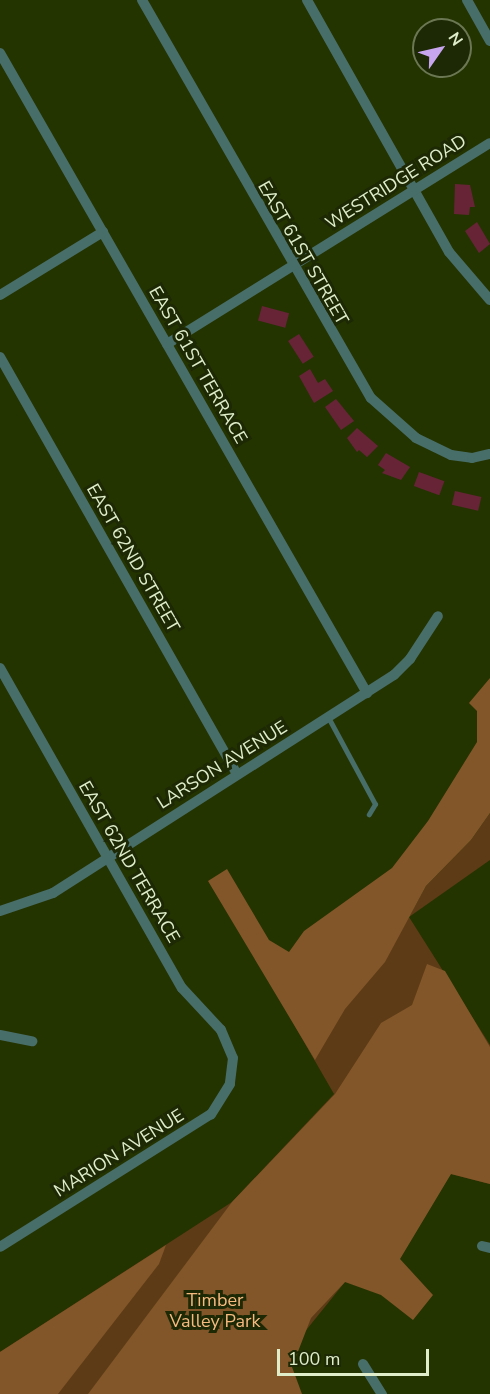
<!DOCTYPE html>
<style>
body{margin:0}
#map{position:relative;width:490px;height:1394px;overflow:hidden;background:#243400;font-family:"Nunito Sans",sans-serif}
div>[style]{position:absolute}
.green>*{inset:0;background:#5c3b16}
.forest>*{inset:0;background:#825628}
.building>*{inset:0;background:#672437;transform-origin:0 0}
.service>*{height:5px;margin:-2.5px;padding:0 2.5px;transform-origin:2.5px;border-radius:2.5px;background:#486e69}
.minor>*{height:10px;margin:-5px;padding:0 5px;transform-origin:5px;border-radius:5px;background:#486e69}
span{translate:-50% -50%;white-space:nowrap;text-align:center;line-height:1.15;-webkit-text-stroke:6px #1d2804;paint-order:stroke}
.street-label{font-size:18px;color:#dfedca}
.park-label{font-size:18px;color:#f6ba7f}
.north{position:absolute;left:412px;top:18px;width:60px;height:60px;box-sizing:border-box;background:#1d2804;border:2px solid #6b7753;border-radius:50%;rotate:56deg;font-size:16px;font-weight:700;line-height:24px;text-align:center;color:#dfedca}
.north::after{content:'';display:block;margin:auto;width:21px;height:27px;background:#c8a6ef;clip-path:polygon(50% 0,100% 100%,50% 72%,0 100%)}
.scale{position:absolute;left:277px;top:1349px;width:152px;height:27px;box-sizing:border-box;border:3px solid #dfedca;border-top:0;padding-left:8px;font-size:18px;line-height:21px;white-space:nowrap;color:#dfedca;-webkit-text-stroke:4px #1d2804;paint-order:stroke}
</style>
<div id="map">
<div class="green">
<i style="clip-path:polygon(490px 813px,490px 860px,409px 917px,490px 1045px,490px 1184px,451px 1174px,345px 1282px,274px 1370px,291px 1394px,0 1394px,0 1352px,232px 1202px,334px 1094px,285px 1009px,409px 917px,426px 886px,471px 840px)"></i>
</div>
<div class="forest">
<i style="clip-path:polygon(490px 678px,490px 813px,471px 840px,426px 886px,385px 962px,345px 1009px,315px 1060px,208px 881px,227px 869px,269px 940px,289px 952px,304px 931px,392px 868px,428px 821px,477px 742px,477px 711px,469px 703px)"></i>
<i style="clip-path:polygon(427px 964px,445px 971px,490px 1047px,490px 1184px,451px 1174px,400px 1259px,433px 1295px,413px 1320px,381px 1295px,345px 1282px,311px 1318px,292px 1367px,302px 1394px,88px 1394px,232px 1202px,335px 1094px,381px 1023px,412px 1005px)"></i>
<i style="clip-path:polygon(166px 1245px,159px 1264px,58px 1394px,0 1394px,0 1352px)"></i>
</div>
<div class="building">
<i style="clip-path:polygon(455px 184px,470px 185px,475px 207px,470px 207px,469px 215px,454px 214px)"></i>
<i style="clip-path:polygon(477px 222px,490px 244px,479px 253px,465px 231px)"></i>
<i style="left:262px;top:306px;width:28px;height:15px;rotate:15deg"></i>
<i style="left:299px;top:334px;width:27px;height:13px;rotate:57deg"></i>
<i style="clip-path:polygon(310px 369px,318px 383px,325px 379px,333px 391px,314px 403px,299px 376px)"></i>
<i style="clip-path:polygon(336px 399px,354px 421px,341px 430px,325px 407px)"></i>
<i style="clip-path:polygon(357px 428px,378px 446px,367px 457px,359px 450px,357px 452px,347px 438px)"></i>
<i style="clip-path:polygon(386px 453px,410px 467px,401px 480px,382px 473px,385px 470px,378px 465px)"></i>
<i style="left:419px;top:472px;width:27px;height:15px;rotate:20deg"></i>
<i style="left:455px;top:491px;width:27px;height:14px;rotate:13deg"></i>
</div>
<div class="service">
<i style="left:328px;top:717px;width:99px;rotate:61.6deg"></i>
<i style="left:375px;top:804px;width:12px;rotate:121deg"></i>
</div>
<div class="minor">
<i style="left:142px;top:0;width:459px;rotate:60.1deg"></i>
<i style="left:371px;top:398px;width:60px;rotate:41.6deg"></i>
<i style="left:416px;top:438px;width:39px;rotate:26deg"></i>
<i style="left:451px;top:455px;width:21px;rotate:8deg"></i>
<i style="left:472px;top:458px;width:18px;rotate:-13deg"></i>
<i style="left:307px;top:0;width:289px;rotate:60.6deg"></i>
<i style="left:449px;top:252px;width:63px;rotate:49.5deg"></i>
<i style="left:467px;top:0;width:47px;rotate:60.7deg"></i>
<i style="left:0;top:53px;width:738px;rotate:60.17deg"></i>
<i style="left:0;top:295px;width:121px;rotate:-31.5deg"></i>
<i style="left:167px;top:344px;width:380px;rotate:-31.9deg"></i>
<i style="left:0;top:357px;width:480px;rotate:60.4deg"></i>
<i style="left:0;top:668px;width:368px;rotate:60.4deg"></i>
<i style="left:182px;top:988px;width:57px;rotate:47.1deg"></i>
<i style="left:221px;top:1030px;width:30px;rotate:67deg"></i>
<i style="left:233px;top:1058px;width:26px;rotate:97deg"></i>
<i style="left:230px;top:1084px;width:36px;rotate:122deg"></i>
<i style="left:211px;top:1114px;width:249px;rotate:147.8deg"></i>
<i style="left:0;top:911px;width:56px;rotate:-18.8deg"></i>
<i style="left:53px;top:893px;width:405px;rotate:-32.6deg"></i>
<i style="left:394px;top:675px;width:23px;rotate:-45deg"></i>
<i style="left:410px;top:659px;width:51px;rotate:-56.9deg"></i>
<i style="left:0;top:1035px;width:33px;rotate:11deg"></i>
<i style="left:482px;top:1246px;width:8px;rotate:14deg"></i>
<i style="left:363px;top:1364px;width:36px;rotate:58deg"></i>
</div>
<div class="street-label">
<span style="left:396px;top:182px;rotate:-32deg">WESTRIDGE ROAD</span>
<span style="left:303px;top:253px;rotate:60deg">EAST 61ST STREET</span>
<span style="left:198px;top:365px;rotate:60deg">EAST 61ST TERRACE</span>
<span style="left:133px;top:558px;rotate:60deg">EAST 62ND STREET</span>
<span style="left:222px;top:765px;rotate:-32deg">LARSON AVENUE</span>
<span style="left:129px;top:862px;rotate:60deg">EAST 62ND TERRACE</span>
<span style="left:119px;top:1153px;rotate:-32deg">MARION AVENUE</span>
</div>
<div class="park-label">
<span style="left:215px;top:1311px">Timber<br>Valley Park</span>
</div>
<div class="north">N</div>
<div class="scale">100 m</div>
</div>
